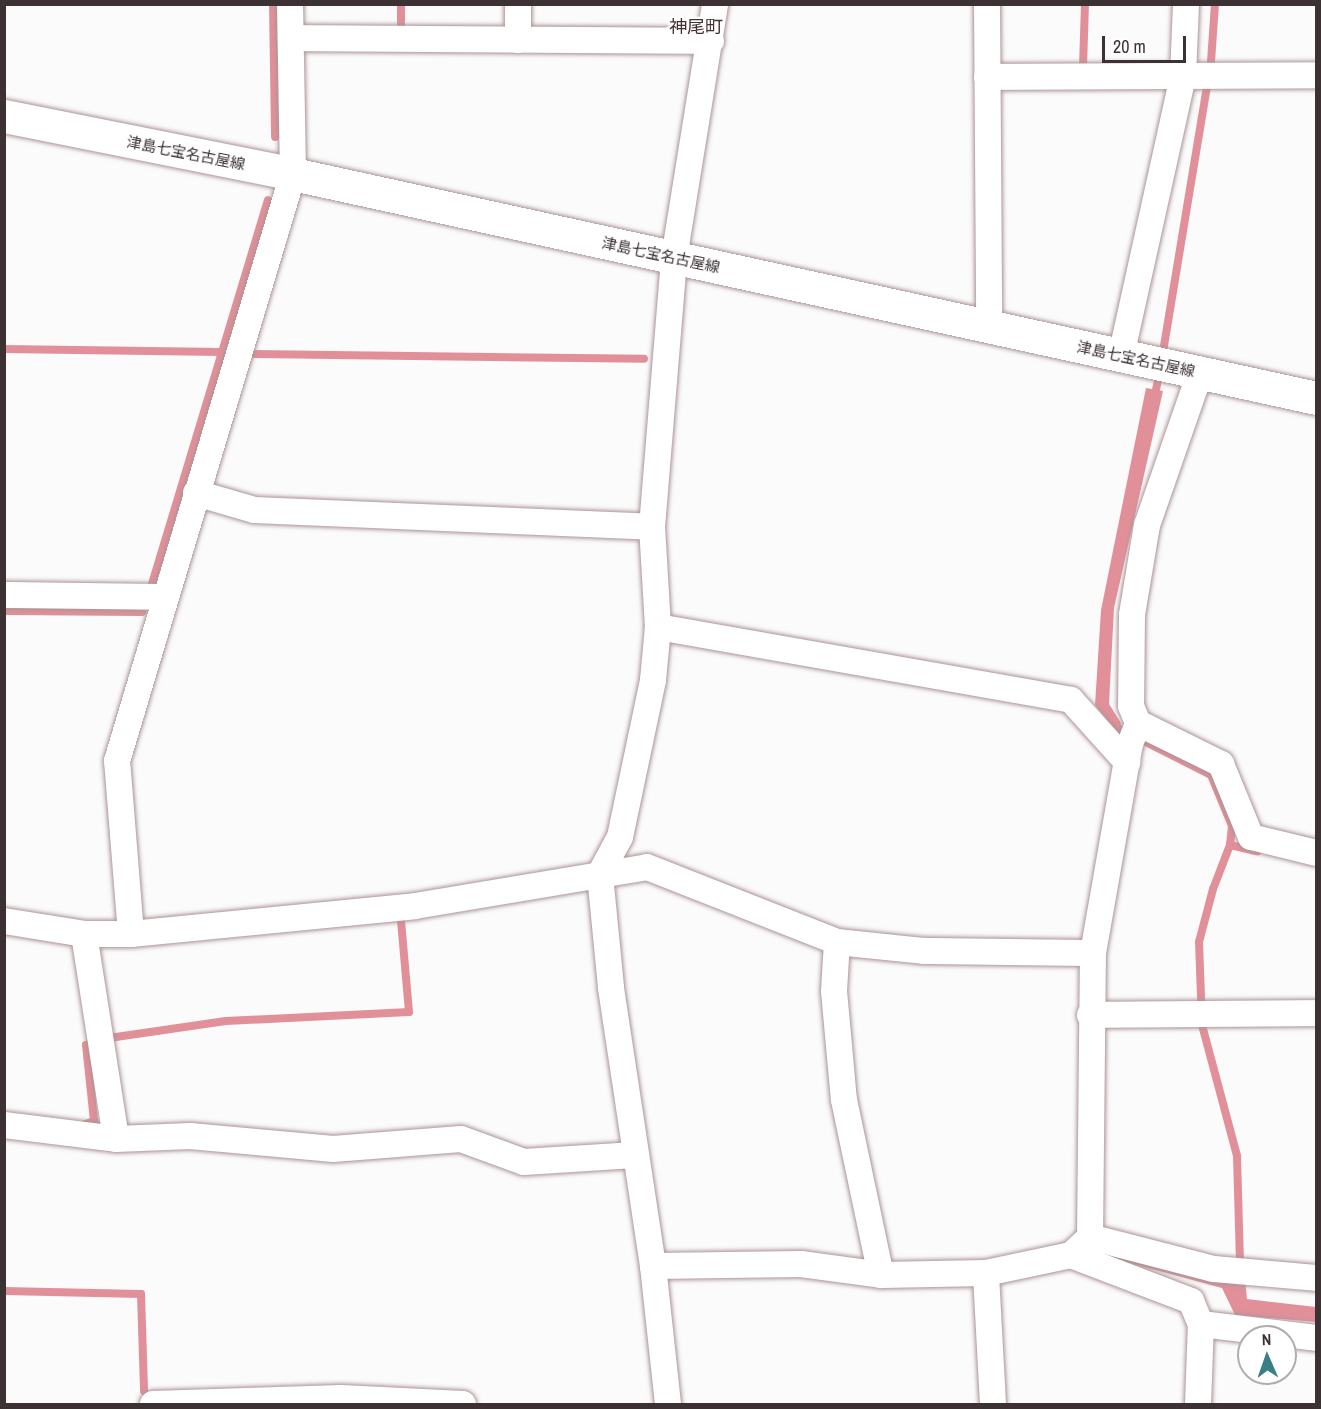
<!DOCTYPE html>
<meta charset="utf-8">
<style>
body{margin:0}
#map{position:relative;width:1321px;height:1409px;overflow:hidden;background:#fbfbfb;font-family:"Archivo Narrow","Noto Sans JP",sans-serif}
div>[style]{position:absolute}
.water>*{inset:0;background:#e19099}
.stream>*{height:8px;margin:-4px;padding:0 4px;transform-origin:4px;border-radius:4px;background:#e19099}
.roads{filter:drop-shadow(0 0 2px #ac9395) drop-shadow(0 0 2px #ac9395)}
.street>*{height:26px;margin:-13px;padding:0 13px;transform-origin:13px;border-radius:13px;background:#fff}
.secondary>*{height:33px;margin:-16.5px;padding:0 16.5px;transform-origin:16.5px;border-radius:16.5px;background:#fff}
span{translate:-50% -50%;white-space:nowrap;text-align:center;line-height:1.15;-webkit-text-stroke:4.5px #fff;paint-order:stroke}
.street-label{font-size:15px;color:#3d3233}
.quarter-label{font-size:18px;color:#443032}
.frame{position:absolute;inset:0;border:6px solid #3d3233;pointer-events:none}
.north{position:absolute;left:1237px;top:1325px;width:60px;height:60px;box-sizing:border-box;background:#fff;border:2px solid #b1adad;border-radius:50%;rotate:358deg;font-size:16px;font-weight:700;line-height:24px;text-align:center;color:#3d3233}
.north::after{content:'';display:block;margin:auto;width:21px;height:27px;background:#388085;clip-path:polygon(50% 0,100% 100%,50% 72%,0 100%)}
.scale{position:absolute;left:1102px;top:36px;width:84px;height:27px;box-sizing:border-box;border:3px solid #3d3233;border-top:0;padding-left:8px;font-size:18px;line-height:21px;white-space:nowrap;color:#3d3233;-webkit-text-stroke:4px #fff;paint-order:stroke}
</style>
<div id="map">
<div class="water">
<i style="clip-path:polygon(1146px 388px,1163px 391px,1114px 608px,1109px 704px,1121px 723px,1116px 731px,1095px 705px,1101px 610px)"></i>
<i style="clip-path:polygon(1101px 1249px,1245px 1279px,1247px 1299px,1316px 1307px,1316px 1322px,1235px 1315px,1222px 1288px,1101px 1255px)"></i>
</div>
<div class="stream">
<i style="left:273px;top:4px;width:133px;rotate:89.1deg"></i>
<i style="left:401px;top:4px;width:20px;rotate:90deg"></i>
<i style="left:1083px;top:67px;width:63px;rotate:-88.2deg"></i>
<i style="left:4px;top:349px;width:218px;rotate:0.8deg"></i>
<i style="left:250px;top:354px;width:394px;rotate:0.7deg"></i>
<i style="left:1162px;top:358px;width:300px;rotate:-80.6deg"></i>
<i style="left:1211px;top:62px;width:58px;rotate:-86.1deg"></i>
<i style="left:1154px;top:399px;width:30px;rotate:-78deg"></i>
<i style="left:152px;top:584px;width:401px;rotate:-73.2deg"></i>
<i style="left:4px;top:611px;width:138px;rotate:0.4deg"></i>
<i style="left:1112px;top:719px;width:11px;rotate:56deg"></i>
<i style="left:1118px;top:728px;width:104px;rotate:26.8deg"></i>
<i style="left:1211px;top:775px;width:55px;rotate:67.6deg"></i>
<i style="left:1232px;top:826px;width:19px;rotate:96deg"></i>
<i style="left:1230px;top:845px;width:47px;rotate:111.1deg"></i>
<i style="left:1213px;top:889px;width:55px;rotate:104.8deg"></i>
<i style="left:1199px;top:942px;width:83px;rotate:87.9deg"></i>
<i style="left:1202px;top:1025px;width:136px;rotate:75deg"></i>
<i style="left:1237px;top:1156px;width:107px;rotate:88.4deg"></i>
<i style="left:1230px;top:845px;width:28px;rotate:13deg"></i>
<i style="left:109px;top:1038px;width:118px;rotate:-8.3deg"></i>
<i style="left:226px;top:1021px;width:183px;rotate:-2.8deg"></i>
<i style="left:409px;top:1012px;width:92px;rotate:-95deg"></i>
<i style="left:82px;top:1125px;width:13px;rotate:-18deg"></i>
<i style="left:94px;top:1121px;width:76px;rotate:-96deg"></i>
<i style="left:86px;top:1045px;width:5px;rotate:-11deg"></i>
<i style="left:4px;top:1291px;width:137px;rotate:1.3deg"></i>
<i style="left:141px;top:1294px;width:97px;rotate:88.2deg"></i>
</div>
<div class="roads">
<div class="street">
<i style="left:518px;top:4px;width:36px;rotate:90deg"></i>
<i style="left:987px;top:4px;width:324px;rotate:89.6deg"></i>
<i style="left:291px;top:38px;width:420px;rotate:0.4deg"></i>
<i style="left:987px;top:77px;width:329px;rotate:-0.3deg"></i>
<i style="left:1121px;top:356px;width:287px;rotate:-77.5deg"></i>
<i style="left:1183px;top:76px;width:72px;rotate:-87.6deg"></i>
<i style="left:1200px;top:373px;width:161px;rotate:109.2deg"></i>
<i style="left:1147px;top:525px;width:91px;rotate:99.5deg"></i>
<i style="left:1132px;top:615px;width:91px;rotate:90.6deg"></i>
<i style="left:1131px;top:706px;width:18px;rotate:68deg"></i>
<i style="left:1138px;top:723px;width:93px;rotate:26.3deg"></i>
<i style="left:1221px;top:764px;width:79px;rotate:67.7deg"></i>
<i style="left:1251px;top:837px;width:67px;rotate:13.8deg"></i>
<i style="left:196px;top:493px;width:60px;rotate:16.3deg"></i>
<i style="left:254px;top:510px;width:398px;rotate:2.4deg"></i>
<i style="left:4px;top:595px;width:161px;rotate:0.7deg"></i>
<i style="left:658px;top:627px;width:419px;rotate:10deg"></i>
<i style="left:1071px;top:700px;width:84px;rotate:47.9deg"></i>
<i style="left:4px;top:921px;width:81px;rotate:9.2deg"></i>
<i style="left:84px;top:934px;width:47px"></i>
<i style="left:131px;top:934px;width:285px;rotate:-5.6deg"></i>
<i style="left:415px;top:906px;width:235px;rotate:-9.5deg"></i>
<i style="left:647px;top:867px;width:204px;rotate:21.5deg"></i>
<i style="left:837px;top:942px;width:87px;rotate:5.9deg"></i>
<i style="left:924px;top:951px;width:169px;rotate:0.7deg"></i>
<i style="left:84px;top:934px;width:207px;rotate:81.1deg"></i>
<i style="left:131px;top:934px;width:174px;rotate:-94.6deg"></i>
<i style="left:117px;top:761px;width:613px;rotate:-73.31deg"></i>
<i style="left:293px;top:174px;width:170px;rotate:-91deg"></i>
<i style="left:837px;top:942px;width:49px;rotate:93.5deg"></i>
<i style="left:834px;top:991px;width:109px;rotate:84.8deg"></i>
<i style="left:844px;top:1100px;width:179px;rotate:78.1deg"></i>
<i style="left:1090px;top:1015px;width:226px;rotate:-0.5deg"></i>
<i style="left:4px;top:1125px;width:113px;rotate:7.1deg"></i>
<i style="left:116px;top:1139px;width:74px;rotate:-2.3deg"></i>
<i style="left:190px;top:1136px;width:144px;rotate:5.2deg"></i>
<i style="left:333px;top:1149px;width:128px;rotate:-4.5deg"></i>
<i style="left:461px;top:1139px;width:67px;rotate:20.1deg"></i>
<i style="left:524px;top:1162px;width:111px;rotate:-3.6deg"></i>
<i style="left:1090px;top:1237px;width:128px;rotate:14.5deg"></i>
<i style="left:1214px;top:1269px;width:102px;rotate:5deg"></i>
<i style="left:1071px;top:1255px;width:129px;rotate:21deg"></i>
<i style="left:1191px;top:1301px;width:25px;rotate:67deg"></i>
<i style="left:1201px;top:1324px;width:116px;rotate:6.9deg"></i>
<i style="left:653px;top:1266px;width:148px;rotate:-0.8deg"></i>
<i style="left:801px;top:1264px;width:81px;rotate:7.8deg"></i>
<i style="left:881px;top:1275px;width:105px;rotate:-1.1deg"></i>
<i style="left:153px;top:1404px;width:188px;rotate:-1.8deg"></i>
<i style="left:341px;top:1398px;width:122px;rotate:2.8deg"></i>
<i style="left:668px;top:1404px;width:139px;rotate:-96.2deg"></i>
<i style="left:653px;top:1266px;width:282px;rotate:-98.6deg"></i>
<i style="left:611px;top:987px;width:114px;rotate:-95.6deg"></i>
<i style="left:600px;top:874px;width:42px;rotate:-61.6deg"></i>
<i style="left:620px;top:837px;width:160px;rotate:-78.1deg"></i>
<i style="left:653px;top:680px;width:53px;rotate:-84.6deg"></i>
<i style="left:658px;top:627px;width:100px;rotate:-93.4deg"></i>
<i style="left:652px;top:527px;width:270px;rotate:-85.3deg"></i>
<i style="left:674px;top:258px;width:257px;rotate:-80.8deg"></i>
<i style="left:993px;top:1404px;width:131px;rotate:-93.1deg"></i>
<i style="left:986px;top:1273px;width:87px;rotate:-12deg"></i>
<i style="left:1071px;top:1255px;width:26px;rotate:-43deg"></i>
<i style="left:1090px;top:1237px;width:284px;rotate:-89.4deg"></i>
<i style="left:1093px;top:953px;width:212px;rotate:-80deg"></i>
<i style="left:1130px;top:744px;width:22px;rotate:-69deg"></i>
<i style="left:1198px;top:1404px;width:80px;rotate:-87.9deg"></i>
</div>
<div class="secondary">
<i style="left:4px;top:116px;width:295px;rotate:11.3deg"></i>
<i style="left:293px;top:174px;width:1047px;rotate:12.35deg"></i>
</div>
</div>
<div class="street-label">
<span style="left:186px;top:153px;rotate:11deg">津島七宝名古屋線</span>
<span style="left:661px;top:255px;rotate:12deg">津島七宝名古屋線</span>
<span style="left:1136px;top:359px;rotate:12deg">津島七宝名古屋線</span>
</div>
<div class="quarter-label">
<span style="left:696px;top:27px">神尾町</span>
</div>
<div class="frame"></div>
<div class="north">N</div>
<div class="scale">20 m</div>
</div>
